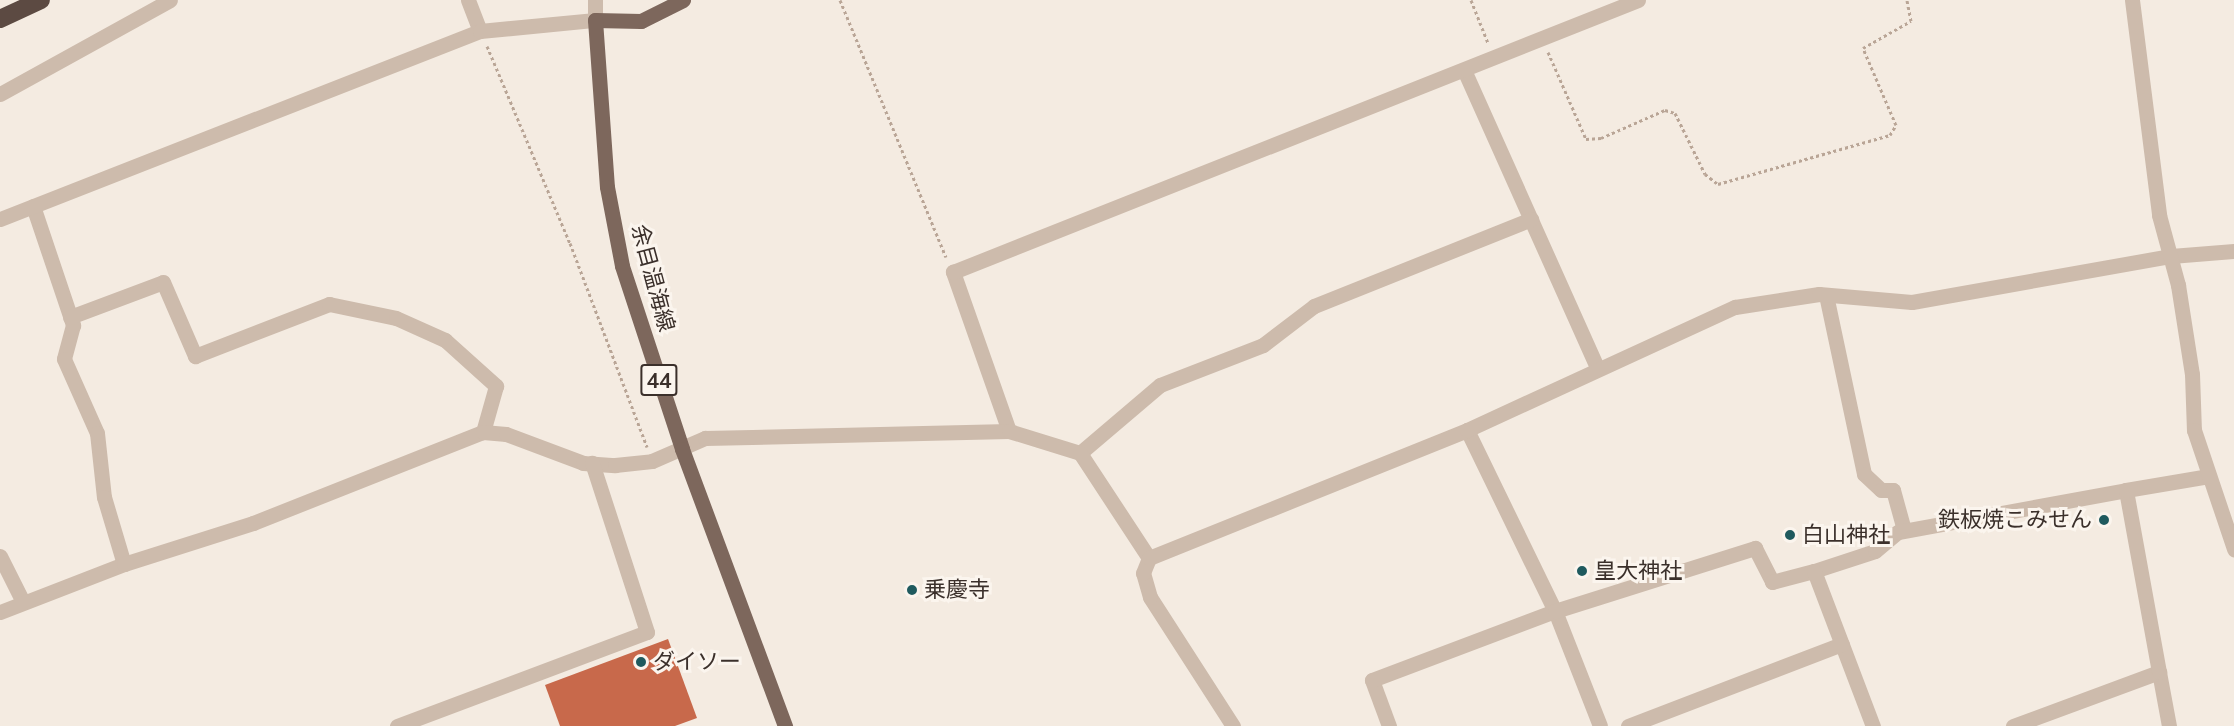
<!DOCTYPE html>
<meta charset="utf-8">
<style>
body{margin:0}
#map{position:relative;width:2234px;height:726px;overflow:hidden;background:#f4ebe1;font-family:Mulish,"Noto Sans JP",sans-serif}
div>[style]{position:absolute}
.building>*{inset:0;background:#c8694b}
.path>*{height:3px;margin-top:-1.5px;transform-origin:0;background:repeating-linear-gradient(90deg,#b9a596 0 3px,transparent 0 6px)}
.minor>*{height:15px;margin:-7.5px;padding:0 7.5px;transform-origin:7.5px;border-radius:7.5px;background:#cdbbac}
.tertiary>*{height:15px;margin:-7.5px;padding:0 7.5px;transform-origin:7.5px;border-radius:7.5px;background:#cdbbac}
.primary>*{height:15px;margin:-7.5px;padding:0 7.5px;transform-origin:7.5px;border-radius:7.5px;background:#7d675c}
.motorway>*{height:18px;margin:-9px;padding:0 9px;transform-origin:9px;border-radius:9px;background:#5c4a42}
.dots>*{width:16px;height:16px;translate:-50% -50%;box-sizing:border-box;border:3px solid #fbf5ee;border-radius:50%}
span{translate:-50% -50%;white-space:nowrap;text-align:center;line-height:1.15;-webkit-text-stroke:6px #fbf5ee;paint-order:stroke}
.shield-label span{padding:2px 4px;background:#fbf5ee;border:2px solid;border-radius:4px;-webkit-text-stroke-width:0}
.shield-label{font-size:21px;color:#3b302b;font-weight:700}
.street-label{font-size:22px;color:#3b302b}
.poi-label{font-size:22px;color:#3b302b}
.right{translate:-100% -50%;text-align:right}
.left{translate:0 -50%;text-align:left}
</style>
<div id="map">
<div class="building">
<i style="clip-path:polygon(668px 639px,697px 718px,675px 726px,560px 726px,545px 685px)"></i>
</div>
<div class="path">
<i style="left:840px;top:0;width:278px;rotate:67.6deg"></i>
<i style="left:1471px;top:0;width:46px;rotate:68.4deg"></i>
<i style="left:487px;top:46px;width:214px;rotate:67.2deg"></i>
<i style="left:570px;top:243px;width:218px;rotate:69.3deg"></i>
<i style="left:1548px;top:52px;width:95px;rotate:66.4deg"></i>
<i style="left:1586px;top:139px;width:15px;rotate:-4deg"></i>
<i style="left:1601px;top:138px;width:70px;rotate:-23.6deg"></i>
<i style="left:1665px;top:110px;width:10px;rotate:17deg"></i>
<i style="left:1675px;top:113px;width:68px;rotate:63.8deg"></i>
<i style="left:1705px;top:174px;width:16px;rotate:38deg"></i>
<i style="left:1718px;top:184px;width:179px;rotate:-15.9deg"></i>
<i style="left:1890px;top:135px;width:12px;rotate:-59deg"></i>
<i style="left:1896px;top:125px;width:84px;rotate:-113.2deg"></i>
<i style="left:1863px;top:48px;width:55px;rotate:-29.4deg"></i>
<i style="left:1911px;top:21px;width:21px;rotate:-101deg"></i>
</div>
<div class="minor">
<i style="left:468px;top:0;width:33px;rotate:69deg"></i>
<i style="left:1464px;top:70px;width:325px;rotate:65.9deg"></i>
<i style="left:0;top:94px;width:194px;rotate:-28.9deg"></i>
<i style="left:33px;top:206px;width:126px;rotate:71.4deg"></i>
<i style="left:73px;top:325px;width:35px;rotate:105deg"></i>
<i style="left:64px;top:359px;width:81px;rotate:66deg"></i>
<i style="left:97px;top:433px;width:64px;rotate:83.8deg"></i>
<i style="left:104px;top:497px;width:70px;rotate:73.4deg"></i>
<i style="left:0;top:219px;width:516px;rotate:-21.39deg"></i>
<i style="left:480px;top:31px;width:116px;rotate:-5.5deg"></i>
<i style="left:1826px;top:295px;width:183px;rotate:78deg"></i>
<i style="left:1864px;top:474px;width:23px;rotate:43deg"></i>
<i style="left:1881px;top:490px;width:12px"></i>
<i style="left:1893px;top:490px;width:41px;rotate:74.6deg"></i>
<i style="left:70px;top:317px;width:99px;rotate:-20.6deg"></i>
<i style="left:163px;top:282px;width:81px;rotate:66.6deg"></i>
<i style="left:195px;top:356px;width:144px;rotate:-21.2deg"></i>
<i style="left:329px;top:304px;width:68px;rotate:11.8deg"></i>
<i style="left:396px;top:318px;width:54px;rotate:24.2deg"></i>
<i style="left:445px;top:340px;width:69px;rotate:42deg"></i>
<i style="left:496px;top:386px;width:48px;rotate:105.8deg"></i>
<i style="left:1467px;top:430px;width:201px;rotate:64.1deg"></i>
<i style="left:1555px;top:611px;width:123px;rotate:68.6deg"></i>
<i style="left:1009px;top:431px;width:169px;rotate:-109.4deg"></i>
<i style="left:953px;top:272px;width:737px;rotate:-21.66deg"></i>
<i style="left:1080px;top:453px;width:105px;rotate:-40.4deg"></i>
<i style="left:1160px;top:385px;width:110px;rotate:-21.2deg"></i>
<i style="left:1263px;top:345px;width:64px;rotate:-37.4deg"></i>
<i style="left:1314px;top:306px;width:234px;rotate:-21.8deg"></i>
<i style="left:0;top:556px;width:51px;rotate:63.4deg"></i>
<i style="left:1814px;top:571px;width:64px;rotate:-18.2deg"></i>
<i style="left:1875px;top:551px;width:30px;rotate:-40deg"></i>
<i style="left:1898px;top:532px;width:232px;rotate:-10.4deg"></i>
<i style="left:0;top:612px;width:133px;rotate:-21.2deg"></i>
<i style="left:124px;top:564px;width:135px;rotate:-17.6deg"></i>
<i style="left:253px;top:523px;width:247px;rotate:-21.6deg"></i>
<i style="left:483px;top:432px;width:23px;rotate:5deg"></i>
<i style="left:506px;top:434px;width:82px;rotate:20.6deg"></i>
<i style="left:583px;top:463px;width:32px;rotate:4deg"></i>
<i style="left:615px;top:465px;width:37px;rotate:-6deg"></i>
<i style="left:652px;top:461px;width:58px;rotate:-23.5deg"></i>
<i style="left:705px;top:438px;width:304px;rotate:-1.3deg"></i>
<i style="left:1009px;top:431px;width:74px;rotate:17.2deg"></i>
<i style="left:1080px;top:453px;width:126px;rotate:56.7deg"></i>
<i style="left:2159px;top:672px;width:55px;rotate:79.5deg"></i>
<i style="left:397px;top:726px;width:267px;rotate:-20.6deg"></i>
<i style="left:647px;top:632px;width:178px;rotate:-108deg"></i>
<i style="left:1233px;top:726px;width:153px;rotate:-122.8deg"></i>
<i style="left:1150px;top:597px;width:25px;rotate:-106deg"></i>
<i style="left:1143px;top:573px;width:16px;rotate:-68deg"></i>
<i style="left:1149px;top:558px;width:343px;rotate:-21.9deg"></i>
<i style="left:1467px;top:430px;width:295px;rotate:-24.7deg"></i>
<i style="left:1735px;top:307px;width:85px;rotate:-8.8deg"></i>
<i style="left:1819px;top:294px;width:93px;rotate:4.9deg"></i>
<i style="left:1912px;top:302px;width:263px;rotate:-10.1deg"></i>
<i style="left:2171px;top:256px;width:63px;rotate:-4.5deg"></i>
<i style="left:1389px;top:726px;width:49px;rotate:-110.3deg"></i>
<i style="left:1372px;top:680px;width:196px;rotate:-20.7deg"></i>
<i style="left:1555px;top:611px;width:210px;rotate:-17.5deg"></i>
<i style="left:1755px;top:548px;width:38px;rotate:63deg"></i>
<i style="left:1772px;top:582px;width:43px;rotate:-14.7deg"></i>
<i style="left:1814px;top:571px;width:166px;rotate:69.2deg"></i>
<i style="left:1628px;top:726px;width:229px;rotate:-21deg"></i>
<i style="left:2013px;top:726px;width:156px;rotate:-20.3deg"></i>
<i style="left:2159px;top:672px;width:185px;rotate:-100.3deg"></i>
<i style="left:2126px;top:490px;width:84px;rotate:-9.6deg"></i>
</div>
<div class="tertiary">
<i style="left:595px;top:0;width:20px;rotate:90deg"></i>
<i style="left:2132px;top:0;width:217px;rotate:82.8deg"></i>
<i style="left:2159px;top:215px;width:73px;rotate:74.8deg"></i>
<i style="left:2178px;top:285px;width:90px;rotate:81.1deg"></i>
<i style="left:2192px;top:374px;width:56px;rotate:88deg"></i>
<i style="left:2194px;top:430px;width:126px;rotate:71.4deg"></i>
</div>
<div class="primary">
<i style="left:683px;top:0;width:47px;rotate:153.4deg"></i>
<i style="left:641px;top:21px;width:46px;rotate:-178.8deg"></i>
<i style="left:595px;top:20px;width:167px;rotate:85.9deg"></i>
<i style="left:607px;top:187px;width:80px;rotate:79.2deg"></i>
<i style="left:622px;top:266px;width:193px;rotate:71.8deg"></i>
<i style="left:682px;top:449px;width:296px;rotate:69.6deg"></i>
</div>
<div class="motorway">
<i style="left:0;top:19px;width:45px;rotate:-24.9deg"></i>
</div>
<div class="dots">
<i style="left:2104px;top:520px;background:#1f5a5e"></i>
<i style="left:1790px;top:535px;background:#1f5a5e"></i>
<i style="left:1582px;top:571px;background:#1f5a5e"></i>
<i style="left:912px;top:590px;background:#1f5a5e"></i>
<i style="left:641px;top:662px;background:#1f5a5e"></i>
</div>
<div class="shield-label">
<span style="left:659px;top:380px">44</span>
</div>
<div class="street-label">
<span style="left:653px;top:278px;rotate:75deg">余目温海線</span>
</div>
<div class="poi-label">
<span class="right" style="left:2092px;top:520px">鉄板焼こみせん</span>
<span class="left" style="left:1802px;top:535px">白山神社</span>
<span class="left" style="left:1594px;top:571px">皇大神社</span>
<span class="left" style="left:924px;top:590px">乗慶寺</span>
<span class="left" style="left:653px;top:662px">ダイソー</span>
</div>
</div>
